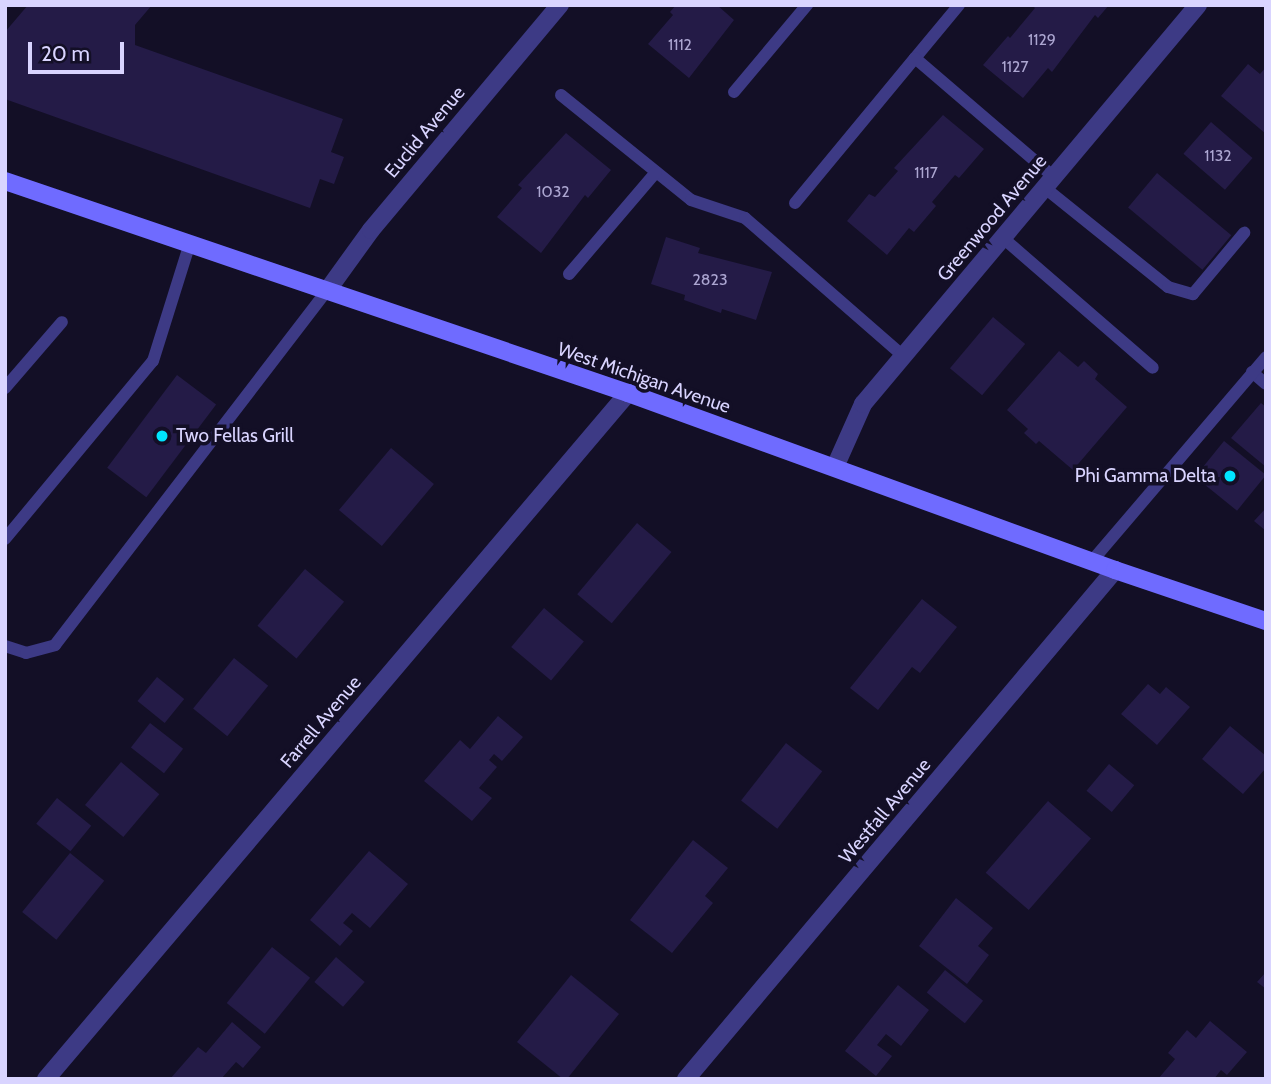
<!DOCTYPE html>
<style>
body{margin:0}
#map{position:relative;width:1271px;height:1084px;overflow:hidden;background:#130f26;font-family:Cabin,sans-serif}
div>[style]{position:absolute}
.building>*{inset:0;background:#241b47;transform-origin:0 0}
.lane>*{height:12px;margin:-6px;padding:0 6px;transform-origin:6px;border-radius:6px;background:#3d3a85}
.street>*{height:18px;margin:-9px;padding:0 9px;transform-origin:9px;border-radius:9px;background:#3d3a85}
.secondary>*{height:18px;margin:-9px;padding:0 9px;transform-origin:9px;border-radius:9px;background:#6f6bff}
.dots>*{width:19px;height:19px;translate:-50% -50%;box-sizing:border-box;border:4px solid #130f26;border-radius:50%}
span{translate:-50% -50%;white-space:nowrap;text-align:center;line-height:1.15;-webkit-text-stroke:7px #130f26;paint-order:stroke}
.number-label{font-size:16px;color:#aca6d1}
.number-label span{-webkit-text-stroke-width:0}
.street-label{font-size:19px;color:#d9d4ff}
.poi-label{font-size:19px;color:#d9d4ff}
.left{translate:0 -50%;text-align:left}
.right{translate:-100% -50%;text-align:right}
.frame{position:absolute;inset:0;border:7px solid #d9d4ff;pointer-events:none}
.scale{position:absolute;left:28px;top:42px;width:96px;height:32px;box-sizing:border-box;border:4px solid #d9d4ff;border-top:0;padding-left:9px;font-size:21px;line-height:24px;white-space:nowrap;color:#d9d4ff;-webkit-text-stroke:5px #130f26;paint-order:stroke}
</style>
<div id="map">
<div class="building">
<i style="clip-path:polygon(28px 5px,152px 5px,135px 25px,135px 45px,343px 119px,331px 152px,344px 157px,334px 184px,320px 179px,310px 208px,5px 99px,5px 32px)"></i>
<i style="clip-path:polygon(676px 5px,717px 5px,734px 20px,689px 78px,648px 44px,673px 15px,670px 12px)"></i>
<i style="clip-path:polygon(1032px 5px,1109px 5px,1098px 18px,1095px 15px,1052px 72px,1048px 68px,1023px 98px,983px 65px,1008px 36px,1010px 38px,1035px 8px)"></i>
<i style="clip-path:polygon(1248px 64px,1260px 74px,1266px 67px,1266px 134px,1221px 96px)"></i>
<i style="clip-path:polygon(943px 115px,984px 149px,959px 178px,955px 175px,932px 202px,936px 206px,914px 232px,909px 228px,887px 255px,847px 221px,869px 194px,875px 197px,898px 171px,894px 168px)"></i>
<i style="left:1211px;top:122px;width:55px;height:42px;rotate:41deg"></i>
<i style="clip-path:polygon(566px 133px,611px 170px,588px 198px,585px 195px,541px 253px,497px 217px,522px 188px,518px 185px)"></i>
<i style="left:1157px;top:173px;width:97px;height:45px;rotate:40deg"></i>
<i style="clip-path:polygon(666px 237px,700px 248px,698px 253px,772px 272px,756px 320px,722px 309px,721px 313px,684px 300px,685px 295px,651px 284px)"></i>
<i style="left:993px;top:317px;width:42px;height:67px;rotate:40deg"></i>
<i style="clip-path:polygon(1059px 351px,1078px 367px,1084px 361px,1098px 374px,1095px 379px,1127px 407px,1073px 470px,1039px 441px,1036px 444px,1024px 433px,1028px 429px,1007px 410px)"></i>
<i style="left:177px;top:375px;width:49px;height:116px;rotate:37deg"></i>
<i style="clip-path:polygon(1261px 403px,1266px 407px,1266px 467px,1231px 438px)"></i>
<i style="left:1224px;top:441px;width:54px;height:46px;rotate:39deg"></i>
<i style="left:391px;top:448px;width:56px;height:81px;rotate:40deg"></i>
<i style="clip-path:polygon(1266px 508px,1266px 531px,1254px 521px)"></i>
<i style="left:637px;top:523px;width:45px;height:93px;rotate:40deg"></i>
<i style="left:305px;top:569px;width:51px;height:74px;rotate:40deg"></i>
<i style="clip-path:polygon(922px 599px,957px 627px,920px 673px,912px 667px,878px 710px,850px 688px)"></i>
<i style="left:544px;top:608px;width:52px;height:51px;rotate:40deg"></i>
<i style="left:234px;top:658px;width:44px;height:65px;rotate:39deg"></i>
<i style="left:157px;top:677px;width:35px;height:31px;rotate:39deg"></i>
<i style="clip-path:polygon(1148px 684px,1160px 694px,1166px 687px,1190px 707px,1157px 745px,1121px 714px)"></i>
<i style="clip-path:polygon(498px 716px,523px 737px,502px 761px,494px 754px,489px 760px,497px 767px,479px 788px,492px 798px,472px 821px,424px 781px,460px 740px,470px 749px)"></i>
<i style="left:150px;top:723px;width:42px;height:31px;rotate:38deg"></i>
<i style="clip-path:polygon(1230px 726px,1266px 756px,1266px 768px,1243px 794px,1202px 759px)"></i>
<i style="left:786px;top:743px;width:46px;height:73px;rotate:38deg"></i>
<i style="left:121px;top:762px;width:50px;height:56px;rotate:40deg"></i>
<i style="left:1109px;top:764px;width:33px;height:35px;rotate:40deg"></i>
<i style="left:57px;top:798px;width:44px;height:33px;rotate:39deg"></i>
<i style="left:1048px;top:801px;width:57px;height:95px;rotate:41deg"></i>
<i style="clip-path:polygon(693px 840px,728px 868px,705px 896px,713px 903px,672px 953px,630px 920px)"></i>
<i style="clip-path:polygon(369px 851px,408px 884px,370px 928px,352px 913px,343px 923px,353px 931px,340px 946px,310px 920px)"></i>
<i style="left:70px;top:853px;width:44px;height:76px;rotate:39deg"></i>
<i style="clip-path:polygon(956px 898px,993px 928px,978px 946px,989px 955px,967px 984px,919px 946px)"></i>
<i style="left:272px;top:947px;width:49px;height:72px;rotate:39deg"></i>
<i style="left:336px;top:957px;width:38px;height:33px;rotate:41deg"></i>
<i style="left:945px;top:970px;width:49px;height:29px;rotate:39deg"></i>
<i style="clip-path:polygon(1266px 972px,1266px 989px,1257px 982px)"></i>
<i style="clip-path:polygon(571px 975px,619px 1014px,567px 1079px,563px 1079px,517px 1042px)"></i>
<i style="clip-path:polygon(898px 985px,929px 1010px,901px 1046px,886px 1034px,877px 1045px,892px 1056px,876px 1076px,845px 1051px)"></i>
<i style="clip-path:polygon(1210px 1021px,1247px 1052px,1227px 1075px,1221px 1070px,1214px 1079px,1158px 1079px,1175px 1059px,1168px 1053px,1187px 1030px,1196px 1038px)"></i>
<i style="clip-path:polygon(232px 1022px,261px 1047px,243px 1068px,236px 1062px,221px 1079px,170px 1079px,198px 1047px,206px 1053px)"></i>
</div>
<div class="lane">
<i style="left:959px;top:5px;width:69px;rotate:129.7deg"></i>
<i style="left:915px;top:58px;width:183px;rotate:40.6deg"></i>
<i style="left:734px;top:92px;width:114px;rotate:-50deg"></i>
<i style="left:561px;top:95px;width:167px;rotate:38.9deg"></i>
<i style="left:691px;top:200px;width:57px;rotate:18.4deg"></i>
<i style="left:745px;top:218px;width:210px;rotate:41.1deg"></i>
<i style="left:1045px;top:188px;width:158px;rotate:38.8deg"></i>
<i style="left:1168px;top:287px;width:26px;rotate:16deg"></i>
<i style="left:1193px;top:294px;width:80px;rotate:-50.1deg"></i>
<i style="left:795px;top:203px;width:188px;rotate:-50.4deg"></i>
<i style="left:1003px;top:238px;width:198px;rotate:40.9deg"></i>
<i style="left:569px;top:274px;width:134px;rotate:-49.5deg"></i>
<i style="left:1252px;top:372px;width:18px;rotate:41deg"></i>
<i style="left:5px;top:388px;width:87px;rotate:-49.2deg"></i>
<i style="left:5px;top:539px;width:231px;rotate:-50.3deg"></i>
<i style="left:153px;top:361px;width:124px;rotate:-72.6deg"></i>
<i style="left:1092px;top:561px;width:268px;rotate:-49.5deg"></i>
<i style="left:5px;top:646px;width:22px;rotate:18deg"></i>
<i style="left:26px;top:653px;width:30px;rotate:-15deg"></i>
<i style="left:55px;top:645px;width:446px;rotate:-52.5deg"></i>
</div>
<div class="street">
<i style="left:327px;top:291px;width:75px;rotate:-54.2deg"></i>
<i style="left:371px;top:230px;width:294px;rotate:-50deg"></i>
<i style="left:835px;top:467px;width:69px;rotate:-66deg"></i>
<i style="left:863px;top:404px;width:521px;rotate:-49.98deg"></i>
<i style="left:46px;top:1079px;width:900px;rotate:-49.69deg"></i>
<i style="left:686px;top:1079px;width:666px;rotate:-49.87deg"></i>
</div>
<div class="secondary">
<i style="left:5px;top:181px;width:658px;rotate:18.79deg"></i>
<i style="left:628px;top:393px;width:518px;rotate:19.97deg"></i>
<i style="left:1115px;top:570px;width:159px;rotate:18.7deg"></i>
</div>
<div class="dots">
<i style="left:162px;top:436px;background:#00e5ff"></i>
<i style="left:1230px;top:476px;background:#00e5ff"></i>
</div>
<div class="number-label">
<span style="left:1042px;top:40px">1129</span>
<span style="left:680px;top:45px">1112</span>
<span style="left:1015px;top:67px">1127</span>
<span style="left:1218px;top:156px">1132</span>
<span style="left:926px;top:173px">1117</span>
<span style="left:553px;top:192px">1032</span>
<span style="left:710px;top:280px">2823</span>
</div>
<div class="street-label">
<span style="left:425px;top:132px;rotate:-50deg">Euclid Avenue</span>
<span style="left:992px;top:218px;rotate:-50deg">Greenwood Avenue</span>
<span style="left:644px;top:378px;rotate:19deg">West Michigan Avenue</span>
<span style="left:321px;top:722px;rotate:-50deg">Farrell Avenue</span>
<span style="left:885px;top:811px;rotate:-50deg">Westfall Avenue</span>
</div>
<div class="poi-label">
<span class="left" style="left:176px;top:436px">Two Fellas Grill</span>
<span class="right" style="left:1216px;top:476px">Phi Gamma Delta</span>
</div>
<div class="frame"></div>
<div class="scale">20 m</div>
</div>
